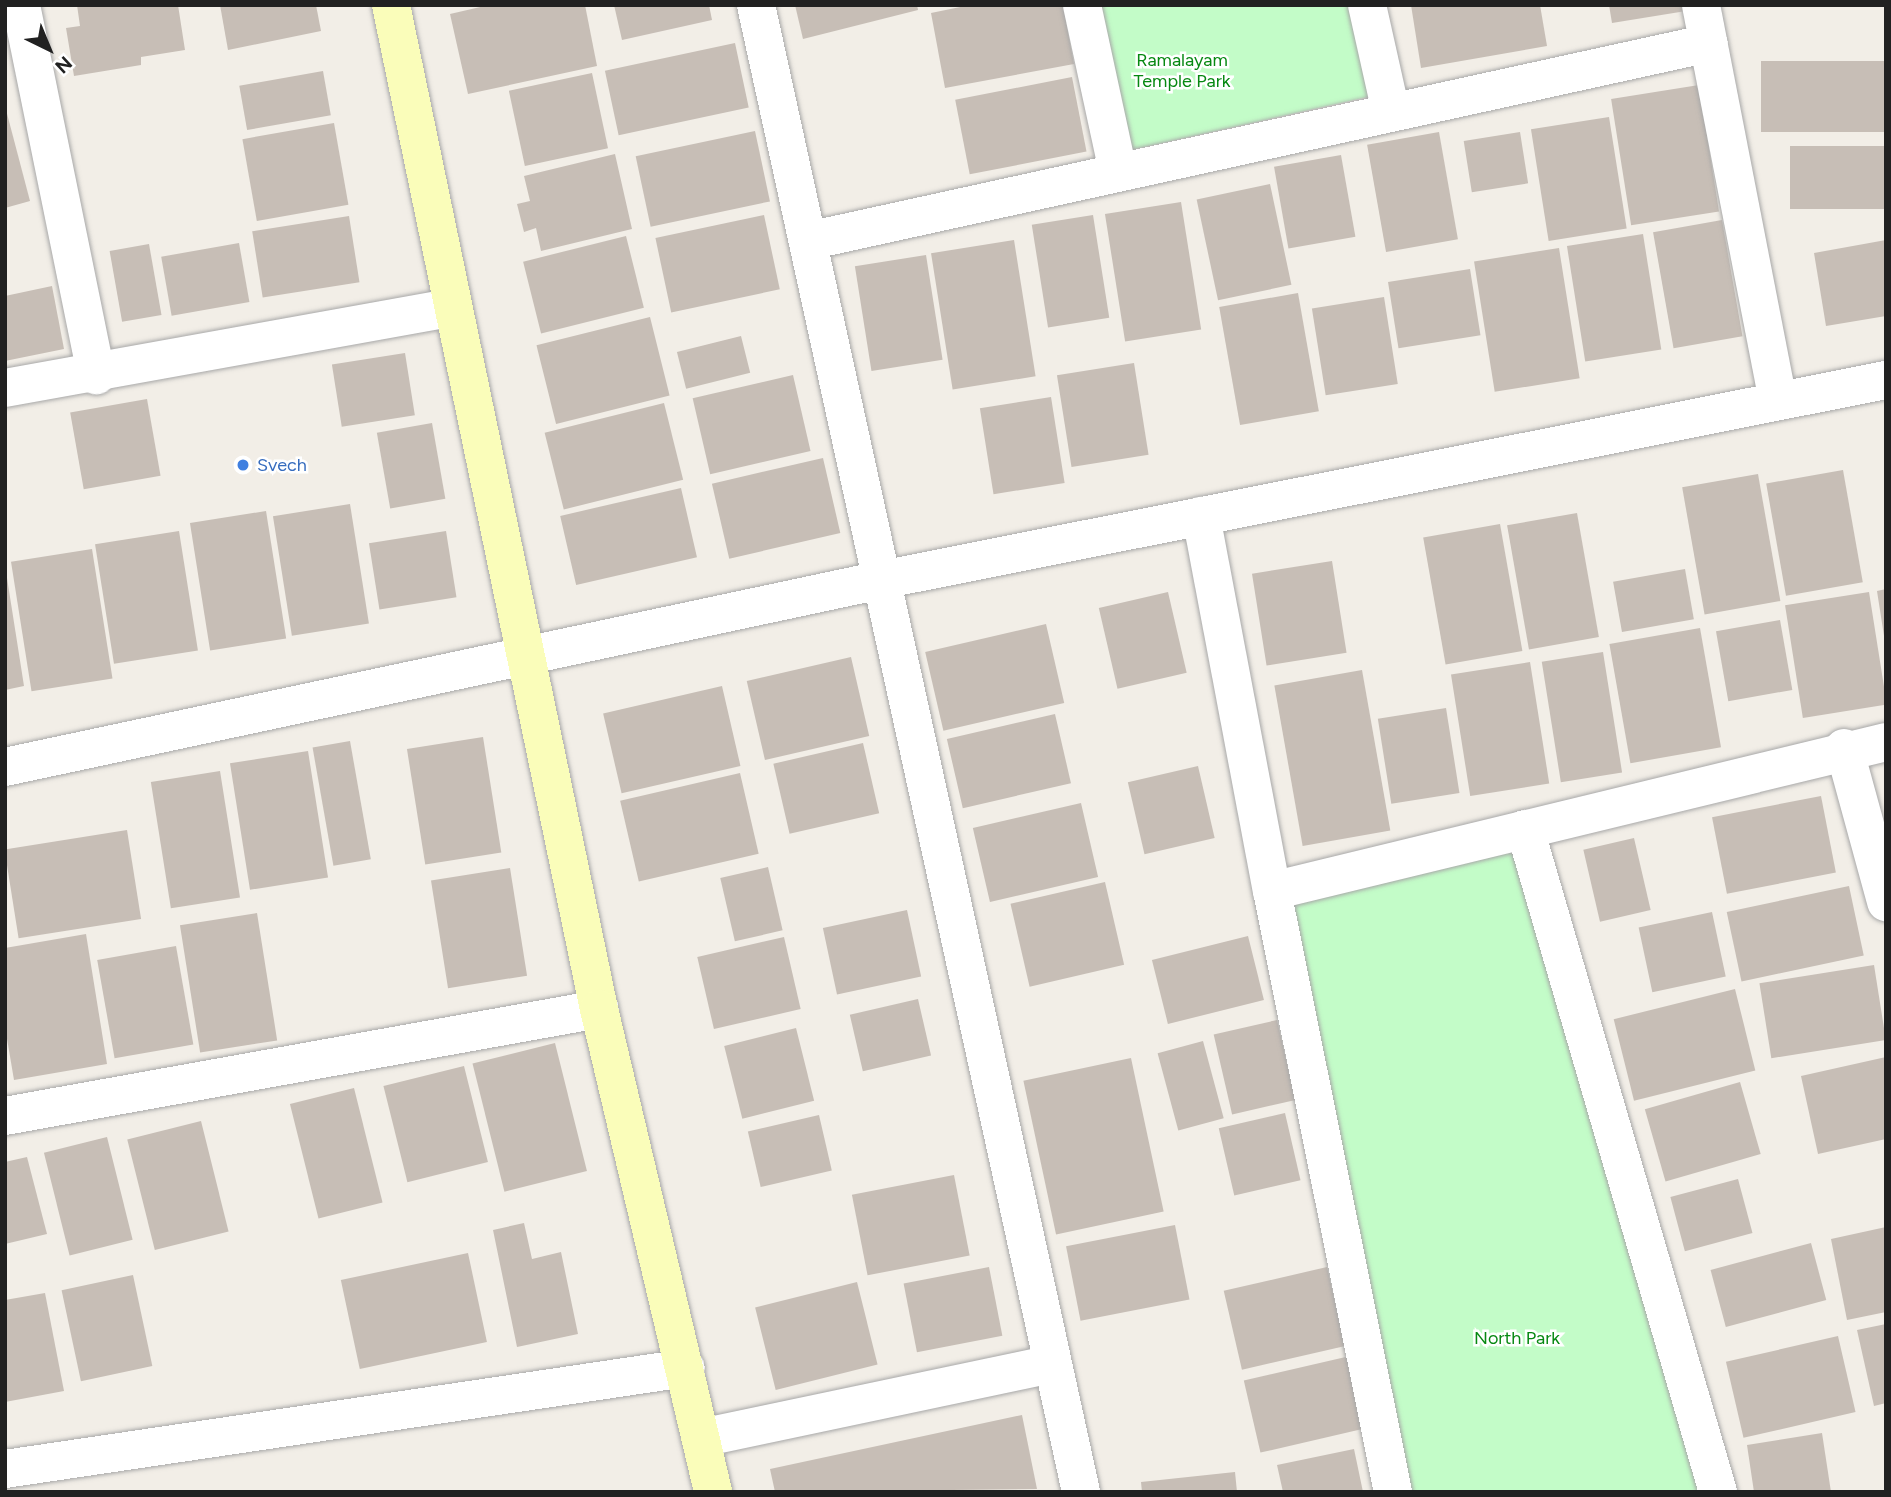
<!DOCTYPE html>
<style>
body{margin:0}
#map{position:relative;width:1891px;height:1497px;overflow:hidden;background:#f2eee7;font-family:Figtree,sans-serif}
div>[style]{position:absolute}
.park>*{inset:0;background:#c3fcc8}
.building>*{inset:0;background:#c7beb6;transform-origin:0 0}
.roads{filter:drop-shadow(0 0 2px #a8a8a8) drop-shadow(0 0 2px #a8a8a8)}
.street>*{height:38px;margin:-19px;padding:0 19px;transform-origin:19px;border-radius:19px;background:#fff}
.secondary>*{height:38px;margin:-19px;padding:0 19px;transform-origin:19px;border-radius:19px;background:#fafdba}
.dots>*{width:19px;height:19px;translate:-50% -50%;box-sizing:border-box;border:4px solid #fff;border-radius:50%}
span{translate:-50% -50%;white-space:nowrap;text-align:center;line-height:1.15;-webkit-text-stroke:5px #fff;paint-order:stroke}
.park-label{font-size:18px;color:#068811}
.shop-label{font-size:18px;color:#366cbe}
.left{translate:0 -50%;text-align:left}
.frame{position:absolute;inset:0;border:7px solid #212121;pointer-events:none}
.north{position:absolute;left:14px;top:14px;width:70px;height:70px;-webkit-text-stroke:5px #fff;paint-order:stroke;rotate:137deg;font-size:19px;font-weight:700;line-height:28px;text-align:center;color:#212121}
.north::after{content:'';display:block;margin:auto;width:24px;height:32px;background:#212121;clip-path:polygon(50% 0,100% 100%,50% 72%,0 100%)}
</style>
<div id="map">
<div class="park">
<i style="clip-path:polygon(1099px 5px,1352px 5px,1372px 96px,1131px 150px)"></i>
<i style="clip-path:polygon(1525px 829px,1718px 1492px,1396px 1492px,1272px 891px)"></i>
</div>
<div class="building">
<i style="clip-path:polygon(77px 5px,178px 5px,185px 50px,141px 57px,141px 65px,74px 76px,66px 28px,80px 26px)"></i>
<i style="clip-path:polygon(220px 5px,316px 5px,321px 31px,228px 50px)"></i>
<i style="clip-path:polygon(489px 5px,585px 5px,597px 66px,468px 94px,450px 14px)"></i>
<i style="clip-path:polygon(614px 5px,709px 5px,712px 20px,622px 40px)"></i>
<i style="clip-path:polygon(795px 5px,917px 5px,918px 10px,803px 39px)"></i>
<i style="clip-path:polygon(970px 5px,1063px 5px,1074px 64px,945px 88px,931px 13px)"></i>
<i style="clip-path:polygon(1411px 5px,1540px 5px,1547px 46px,1421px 68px)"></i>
<i style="clip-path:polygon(1609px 5px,1685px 5px,1686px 11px,1612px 23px)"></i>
<i style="left:735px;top:43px;width:66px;height:133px;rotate:78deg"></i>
<i style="left:1886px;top:61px;width:71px;height:125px;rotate:90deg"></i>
<i style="left:323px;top:71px;width:45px;height:85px;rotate:80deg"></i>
<i style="left:592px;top:73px;width:77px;height:85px;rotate:78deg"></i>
<i style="left:1072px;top:77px;width:76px;height:119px;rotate:79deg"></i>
<i style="left:1699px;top:85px;width:128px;height:89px;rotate:81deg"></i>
<i style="clip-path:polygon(5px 106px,30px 201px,5px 208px)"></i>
<i style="left:1609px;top:117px;width:113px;height:79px;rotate:81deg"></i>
<i style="left:334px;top:123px;width:83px;height:93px;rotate:80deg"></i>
<i style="left:755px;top:131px;width:72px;height:122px;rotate:78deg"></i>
<i style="left:1439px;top:132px;width:109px;height:73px;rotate:80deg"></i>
<i style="left:1520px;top:132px;width:52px;height:57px;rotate:81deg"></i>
<i style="left:1886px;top:146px;width:63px;height:96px;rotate:90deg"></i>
<i style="clip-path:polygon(615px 154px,632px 229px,541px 251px,536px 228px,524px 232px,517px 204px,530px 201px,524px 176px)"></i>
<i style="left:1341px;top:155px;width:83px;height:68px;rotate:80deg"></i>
<i style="left:1270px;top:184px;width:103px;height:75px;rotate:78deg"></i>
<i style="left:1181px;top:202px;width:129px;height:77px;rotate:81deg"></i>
<i style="left:764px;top:215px;width:76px;height:111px;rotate:78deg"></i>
<i style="left:1093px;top:215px;width:104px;height:62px;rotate:81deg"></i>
<i style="left:349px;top:216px;width:67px;height:98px;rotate:81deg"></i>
<i style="left:1722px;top:220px;width:118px;height:70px;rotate:80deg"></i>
<i style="left:1643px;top:234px;width:117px;height:77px;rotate:81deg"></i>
<i style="left:626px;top:236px;width:74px;height:106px;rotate:76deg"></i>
<i style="left:1014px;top:240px;width:138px;height:84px;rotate:81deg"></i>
<i style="clip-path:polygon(1886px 240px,1886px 316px,1826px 326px,1814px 253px)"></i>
<i style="left:239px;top:243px;width:60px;height:79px;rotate:80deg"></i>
<i style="left:149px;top:244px;width:72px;height:40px;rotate:80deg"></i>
<i style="left:1559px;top:248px;width:132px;height:86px;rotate:81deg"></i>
<i style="left:926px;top:255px;width:106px;height:72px;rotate:81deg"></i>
<i style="left:1470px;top:269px;width:67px;height:83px;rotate:81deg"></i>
<i style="clip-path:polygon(52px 286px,64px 349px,5px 361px,5px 296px)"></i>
<i style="left:1298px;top:293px;width:120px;height:80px;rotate:80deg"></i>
<i style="left:1384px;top:297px;width:88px;height:73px;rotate:81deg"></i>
<i style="left:650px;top:317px;width:81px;height:117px;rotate:76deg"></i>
<i style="left:741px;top:336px;width:38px;height:66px;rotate:76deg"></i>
<i style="left:405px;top:353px;width:63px;height:74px;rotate:81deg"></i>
<i style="left:1134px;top:363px;width:93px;height:78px;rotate:81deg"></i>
<i style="left:793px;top:375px;width:78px;height:103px;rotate:77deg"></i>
<i style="left:1051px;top:397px;width:87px;height:72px;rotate:81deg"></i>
<i style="left:147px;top:399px;width:78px;height:78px;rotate:80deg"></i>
<i style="left:664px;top:403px;width:79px;height:123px;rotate:76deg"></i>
<i style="left:432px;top:423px;width:77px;height:56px;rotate:80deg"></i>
<i style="left:823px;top:458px;width:77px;height:114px;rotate:77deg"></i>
<i style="left:1843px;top:470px;width:114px;height:78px;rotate:80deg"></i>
<i style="left:1758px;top:474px;width:129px;height:77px;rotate:80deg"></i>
<i style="left:681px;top:488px;width:71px;height:124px;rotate:77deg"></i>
<i style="left:350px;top:504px;width:121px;height:78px;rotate:81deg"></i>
<i style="left:266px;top:511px;width:129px;height:77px;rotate:81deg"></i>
<i style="left:1577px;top:513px;width:126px;height:71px;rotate:80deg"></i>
<i style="left:1500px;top:524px;width:129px;height:78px;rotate:80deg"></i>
<i style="left:179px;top:531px;width:121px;height:85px;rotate:81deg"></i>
<i style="left:446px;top:531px;width:67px;height:78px;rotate:81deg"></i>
<i style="left:92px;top:549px;width:131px;height:82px;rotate:81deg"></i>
<i style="left:1332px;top:561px;width:93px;height:81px;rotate:81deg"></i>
<i style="left:1685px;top:569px;width:51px;height:73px;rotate:80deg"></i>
<i style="clip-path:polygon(7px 578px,24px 686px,5px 690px,5px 579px)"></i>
<i style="clip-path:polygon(1886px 589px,1886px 636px,1884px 636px,1877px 591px)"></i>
<i style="left:1168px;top:592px;width:83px;height:71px;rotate:77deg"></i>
<i style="left:1869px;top:592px;width:114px;height:85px;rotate:81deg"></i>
<i style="left:1780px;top:620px;width:71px;height:65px;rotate:80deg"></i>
<i style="left:1046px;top:624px;width:81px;height:124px;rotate:77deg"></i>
<i style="left:1700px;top:628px;width:121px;height:92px;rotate:80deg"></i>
<i style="left:1603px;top:652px;width:122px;height:62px;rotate:81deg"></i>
<i style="left:851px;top:657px;width:81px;height:107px;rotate:77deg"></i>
<i style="left:1530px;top:662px;width:123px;height:80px;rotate:81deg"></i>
<i style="left:1362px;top:670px;width:163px;height:89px;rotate:80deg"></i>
<i style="left:722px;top:686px;width:82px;height:122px;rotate:77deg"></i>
<i style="left:1446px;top:708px;width:86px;height:69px;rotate:81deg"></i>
<i style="left:1055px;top:714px;width:71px;height:111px;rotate:77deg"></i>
<i style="left:483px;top:737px;width:117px;height:77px;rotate:81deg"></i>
<i style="left:350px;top:741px;width:120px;height:38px;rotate:80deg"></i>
<i style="left:863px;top:743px;width:72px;height:92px;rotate:77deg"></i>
<i style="left:308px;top:751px;width:128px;height:79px;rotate:81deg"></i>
<i style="left:1198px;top:766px;width:74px;height:72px;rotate:77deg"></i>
<i style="left:220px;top:771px;width:128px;height:70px;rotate:81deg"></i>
<i style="left:740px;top:773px;width:83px;height:123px;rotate:77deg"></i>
<i style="left:1821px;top:796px;width:78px;height:111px;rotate:79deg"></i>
<i style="left:1081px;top:803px;width:76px;height:111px;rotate:77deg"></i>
<i style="left:127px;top:830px;width:90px;height:124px;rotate:81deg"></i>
<i style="left:1634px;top:838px;width:74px;height:52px;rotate:77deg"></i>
<i style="left:768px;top:867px;width:65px;height:49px;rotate:77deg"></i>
<i style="left:510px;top:868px;width:109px;height:80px;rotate:81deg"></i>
<i style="left:1105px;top:882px;width:85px;height:97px;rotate:77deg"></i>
<i style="left:1849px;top:886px;width:71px;height:125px;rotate:78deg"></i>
<i style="left:907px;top:910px;width:68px;height:86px;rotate:78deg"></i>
<i style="left:1712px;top:912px;width:66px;height:75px;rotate:78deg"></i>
<i style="left:257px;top:913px;width:129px;height:78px;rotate:81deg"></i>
<i style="clip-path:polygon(86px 934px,107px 1064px,14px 1080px,5px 1027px,5px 948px)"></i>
<i style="left:1248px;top:936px;width:66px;height:99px;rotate:76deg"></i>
<i style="left:784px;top:937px;width:74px;height:89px;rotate:77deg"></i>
<i style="left:176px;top:946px;width:100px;height:80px;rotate:80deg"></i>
<i style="left:1874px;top:965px;width:76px;height:116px;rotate:81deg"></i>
<i style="left:1735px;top:989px;width:84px;height:125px;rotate:76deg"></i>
<i style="left:918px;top:999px;width:58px;height:70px;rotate:77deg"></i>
<i style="left:1277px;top:1020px;width:82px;height:65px;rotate:77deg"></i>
<i style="left:796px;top:1028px;width:75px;height:74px;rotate:76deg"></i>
<i style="left:1203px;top:1041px;width:80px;height:47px;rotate:75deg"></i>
<i style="left:555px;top:1043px;width:132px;height:85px;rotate:76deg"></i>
<i style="clip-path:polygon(1886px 1057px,1886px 1139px,1818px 1154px,1801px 1076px)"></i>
<i style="left:1131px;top:1058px;width:157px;height:110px;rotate:78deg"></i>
<i style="left:464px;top:1066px;width:99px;height:83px;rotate:76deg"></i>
<i style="left:1740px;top:1082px;width:75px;height:99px;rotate:74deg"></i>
<i style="left:354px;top:1088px;width:118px;height:66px;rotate:76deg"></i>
<i style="left:1285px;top:1113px;width:69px;height:68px;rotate:77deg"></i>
<i style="left:819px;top:1115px;width:57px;height:73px;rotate:77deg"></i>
<i style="left:201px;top:1121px;width:114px;height:76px;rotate:76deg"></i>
<i style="left:107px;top:1137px;width:106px;height:65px;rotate:76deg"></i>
<i style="clip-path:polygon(27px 1157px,47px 1234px,5px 1244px,5px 1162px)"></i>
<i style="left:954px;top:1175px;width:82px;height:104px;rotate:79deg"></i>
<i style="left:1738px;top:1179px;width:56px;height:70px;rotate:75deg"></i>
<i style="clip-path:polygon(524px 1223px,532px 1259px,561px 1252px,578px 1334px,517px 1347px,493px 1230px)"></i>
<i style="left:1175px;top:1225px;width:76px;height:111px;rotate:79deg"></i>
<i style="clip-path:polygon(1886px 1227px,1886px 1312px,1847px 1320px,1831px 1239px)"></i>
<i style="left:1811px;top:1243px;width:59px;height:104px;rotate:75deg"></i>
<i style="left:468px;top:1253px;width:91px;height:130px;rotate:78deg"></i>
<i style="left:989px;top:1267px;width:70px;height:87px;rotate:79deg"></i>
<i style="left:1327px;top:1267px;width:81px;height:106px;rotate:77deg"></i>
<i style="left:133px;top:1275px;width:93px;height:73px;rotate:78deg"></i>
<i style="left:857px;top:1282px;width:85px;height:105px;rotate:76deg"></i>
<i style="clip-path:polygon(45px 1293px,64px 1391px,5px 1402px,5px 1300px)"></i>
<i style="clip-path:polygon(1886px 1324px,1886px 1403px,1874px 1406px,1857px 1330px)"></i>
<i style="left:1838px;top:1336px;width:78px;height:115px;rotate:77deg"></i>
<i style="left:1350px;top:1356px;width:74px;height:109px;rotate:77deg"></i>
<i style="clip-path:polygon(1022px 1415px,1037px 1489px,775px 1492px,770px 1469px)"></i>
<i style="clip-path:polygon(1822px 1433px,1831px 1492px,1754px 1492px,1747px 1445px)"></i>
<i style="clip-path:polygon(1354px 1449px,1363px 1492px,1283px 1492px,1277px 1465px)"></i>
<i style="clip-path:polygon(1235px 1472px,1237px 1492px,1142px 1492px,1141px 1482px)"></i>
</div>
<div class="roads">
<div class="street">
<i style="left:21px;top:5px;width:378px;rotate:78.5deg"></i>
<i style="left:756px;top:5px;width:1522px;rotate:77.67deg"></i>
<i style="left:1082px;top:5px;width:171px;rotate:77.8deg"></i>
<i style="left:1367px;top:5px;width:110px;rotate:77.4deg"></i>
<i style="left:1701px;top:5px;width:403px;rotate:79deg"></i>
<i style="left:808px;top:241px;width:922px;rotate:-12.39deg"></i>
<i style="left:5px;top:388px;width:451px;rotate:-10.2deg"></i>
<i style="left:1201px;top:516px;width:382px;rotate:79.3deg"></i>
<i style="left:1272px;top:891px;width:632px;rotate:-13.64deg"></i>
<i style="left:1844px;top:748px;width:160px;rotate:74.7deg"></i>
<i style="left:5px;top:767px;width:896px;rotate:-12.05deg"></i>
<i style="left:881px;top:580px;width:1025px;rotate:-11.26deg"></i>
<i style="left:1525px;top:829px;width:691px;rotate:73.77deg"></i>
<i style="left:1272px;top:891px;width:613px;rotate:78.62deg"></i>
<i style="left:5px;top:1116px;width:604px;rotate:-10.21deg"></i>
<i style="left:701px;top:1438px;width:358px;rotate:-11.9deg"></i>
<i style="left:5px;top:1469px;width:688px;rotate:-8.44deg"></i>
</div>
<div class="secondary">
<i style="left:391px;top:5px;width:1025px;rotate:78.3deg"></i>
<i style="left:599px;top:1009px;width:496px;rotate:76.7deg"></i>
</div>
</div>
<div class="dots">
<i style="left:243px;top:465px;background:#3f7fe0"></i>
</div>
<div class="park-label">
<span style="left:1182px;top:71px">Ramalayam<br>Temple Park</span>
<span style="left:1517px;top:1338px">North Park</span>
</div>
<div class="shop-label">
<span class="left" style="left:257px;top:465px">Svech</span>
</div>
<div class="frame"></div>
<div class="north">N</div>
</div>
